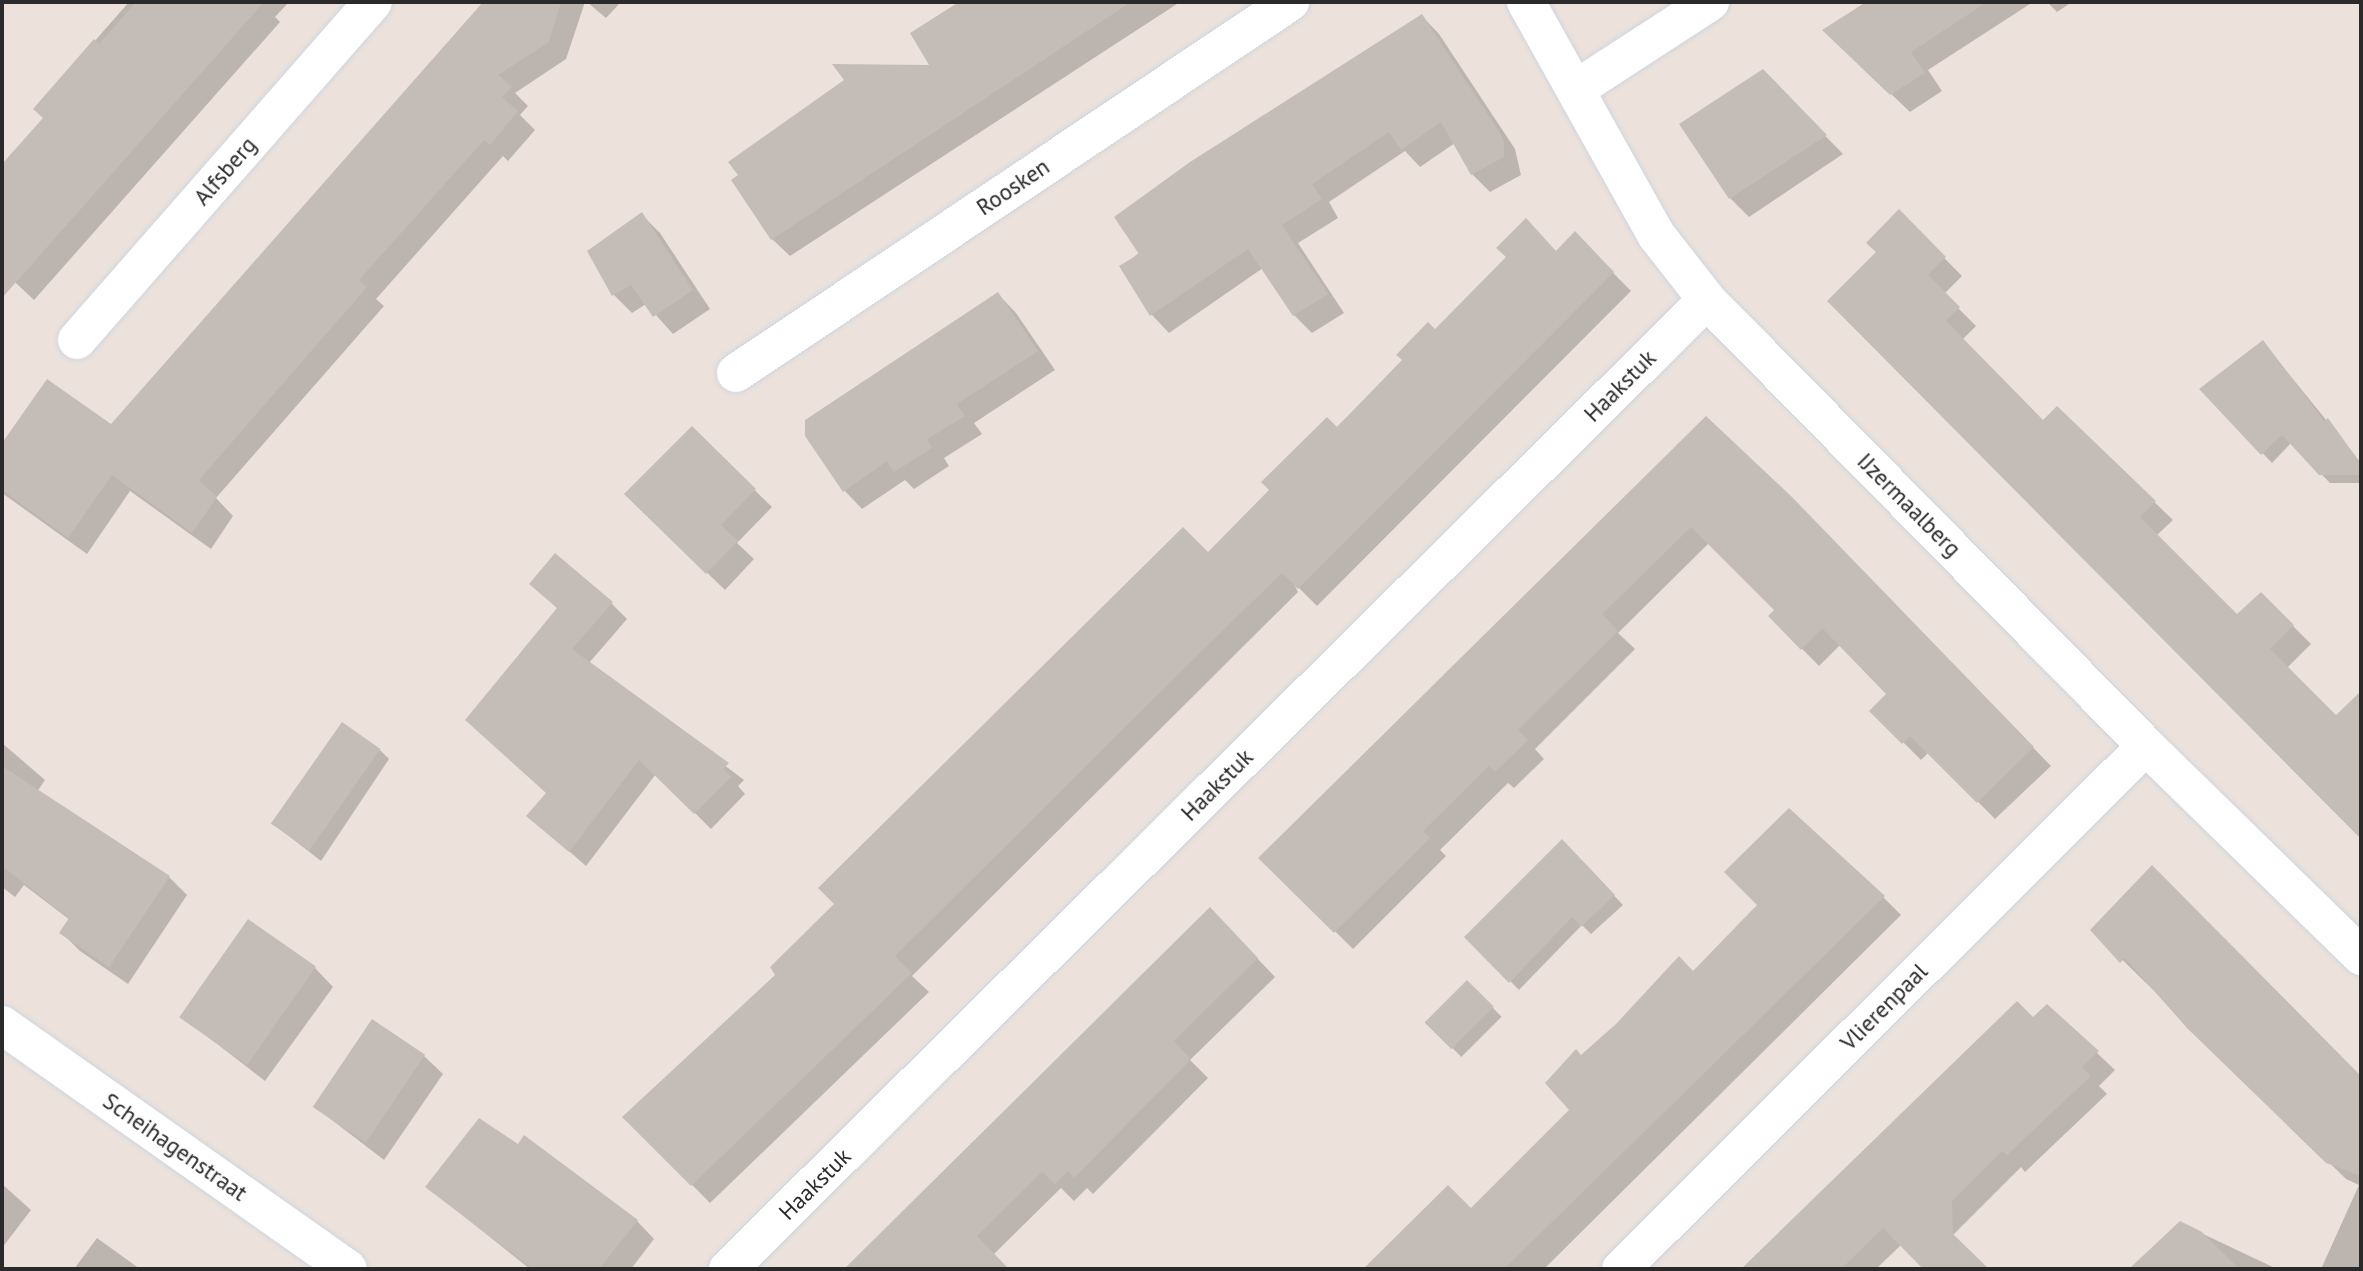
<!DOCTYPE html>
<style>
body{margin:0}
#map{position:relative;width:2363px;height:1271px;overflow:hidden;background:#ece2db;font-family:"PT Sans",sans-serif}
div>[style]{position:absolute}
.shadow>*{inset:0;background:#0003;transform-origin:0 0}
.building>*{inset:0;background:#c4bdb7;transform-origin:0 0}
.roads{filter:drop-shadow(0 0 2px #ced5df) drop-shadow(0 0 2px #ced5df)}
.minor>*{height:38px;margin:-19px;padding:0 19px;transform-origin:19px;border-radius:19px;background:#fff}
span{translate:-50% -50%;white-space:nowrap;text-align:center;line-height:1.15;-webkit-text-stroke:5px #fff;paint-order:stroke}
.street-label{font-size:23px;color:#2a2a2a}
.frame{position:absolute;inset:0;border:4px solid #2a2a2a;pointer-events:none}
</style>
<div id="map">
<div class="shadow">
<i style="clip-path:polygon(129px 2px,289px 2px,275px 17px,280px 22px,34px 300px,2px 270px,2px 204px,30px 171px,45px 119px,35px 109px)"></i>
<i style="clip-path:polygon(486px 2px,585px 2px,566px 59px,515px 93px,528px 106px,520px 115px,535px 130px,508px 161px,503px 156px,376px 299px,384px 306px,216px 498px,233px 516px,211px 549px,130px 491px,87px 554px,2px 493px,2px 446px,48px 381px,112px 426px)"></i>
<i style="clip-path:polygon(587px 2px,621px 2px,606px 18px)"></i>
<i style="clip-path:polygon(981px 2px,1180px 2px,790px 256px,772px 239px,932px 67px,954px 19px)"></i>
<i style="clip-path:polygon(1868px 2px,2033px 2px,1928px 70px,1942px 91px,1910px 112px,1825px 31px)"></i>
<i style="clip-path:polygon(2047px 2px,2072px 2px,2057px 12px)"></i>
<i style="clip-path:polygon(1422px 16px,1439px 34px,1515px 149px,1521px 175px,1490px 192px,1472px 174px,1455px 143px,1420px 167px,1405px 151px,1329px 202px,1338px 218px,1298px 243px,1344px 313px,1312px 333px,1294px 315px,1263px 268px,1169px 333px,1152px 315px,1122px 267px)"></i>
<i style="clip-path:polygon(1762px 71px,1843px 154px,1749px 217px,1730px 198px,1682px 125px)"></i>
<i style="clip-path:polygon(1899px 212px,1962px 276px,1944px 294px,1976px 326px,1962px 340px,2043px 422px,2057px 408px,2173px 520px,2156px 536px,2237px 617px,2261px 594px,2311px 644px,2287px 668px,2336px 717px,2353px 701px,2361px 709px,2361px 836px,1830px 301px,1878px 252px)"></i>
<i style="clip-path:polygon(642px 215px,660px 233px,710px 309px,673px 334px,646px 304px,632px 313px,614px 295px)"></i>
<i style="clip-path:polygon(1575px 234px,1631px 291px,1317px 606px,1293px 582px,1298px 592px,912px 976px,929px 992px,710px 1203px,625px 1117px,777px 975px,1435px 331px,1557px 253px)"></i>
<i style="clip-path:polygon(998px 294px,1016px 313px,1055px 370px,974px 423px,982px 434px,944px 458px,949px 466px,914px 489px,905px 480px,862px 509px,844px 490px)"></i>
<i style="clip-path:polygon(2263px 342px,2361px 463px,2361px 483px,2330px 483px,2291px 443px,2272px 463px,2202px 389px)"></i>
<i style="clip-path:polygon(1706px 418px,1809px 517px,2051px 766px,1995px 819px,1929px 752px,1921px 760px,1872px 711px,1889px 694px,1841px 644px,1819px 666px,1770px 616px,1777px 610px,1709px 543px,1618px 633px,1635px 649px,1535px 749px,1544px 759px,1514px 788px,1508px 783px,1440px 850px,1446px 856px,1353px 949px,1261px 858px)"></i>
<i style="clip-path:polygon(692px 429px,772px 507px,737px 543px,754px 559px,725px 590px,643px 511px)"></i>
<i style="clip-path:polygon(531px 583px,611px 603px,627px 619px,589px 663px,744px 780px,738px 786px,745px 794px,711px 829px,656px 774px,586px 866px,529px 816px,547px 793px,558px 609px)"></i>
<i style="clip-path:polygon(2px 743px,45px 780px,37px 792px,169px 877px,187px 895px,128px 984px,80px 951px,61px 932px,70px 920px,24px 885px,15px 897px,2px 887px)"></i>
<i style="clip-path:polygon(380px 750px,389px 759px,321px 861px,272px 823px)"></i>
<i style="clip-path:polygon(1571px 850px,1623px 905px,1591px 934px,1582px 925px,1519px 990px,1467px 937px)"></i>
<i style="clip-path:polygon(2152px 867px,2361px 1080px,2361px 1269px,2321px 1269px,2359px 1185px,2346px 1179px,2092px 930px)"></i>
<i style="clip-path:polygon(1883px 897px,1901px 915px,1544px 1269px,1364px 1269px,1448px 1188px,1471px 1211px,1572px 1110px,1581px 1057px)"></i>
<i style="clip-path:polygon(1210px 909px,1275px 977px,1190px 1060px,1208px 1078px,1093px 1194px,1087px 1188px,1074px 1201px,1061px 1188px,993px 1255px,1007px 1269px,846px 1269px)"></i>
<i style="clip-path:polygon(315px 968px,333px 987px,265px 1081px,181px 1016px)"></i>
<i style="left:1467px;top:982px;width:49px;height:57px;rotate:45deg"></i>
<i style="clip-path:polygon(2017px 1003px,2033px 1020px,2047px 1006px,2115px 1070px,2099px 1086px,2107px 1094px,2025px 1172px,2021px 1167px,1952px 1236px,1986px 1269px,1927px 1269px,1902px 1244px,1876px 1269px,1745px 1269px)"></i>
<i style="clip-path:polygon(424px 1056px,443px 1074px,384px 1160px,315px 1107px)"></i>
<i style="clip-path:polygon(2px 1184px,31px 1210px,2px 1248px)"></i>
<i style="clip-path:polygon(427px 1187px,637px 1221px,654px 1239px,631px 1269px,530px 1269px)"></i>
<i style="clip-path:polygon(2180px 1223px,2277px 1269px,2129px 1269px)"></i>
<i style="clip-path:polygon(97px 1238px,140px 1269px,74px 1269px)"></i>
</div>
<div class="building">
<i style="clip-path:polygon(136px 2px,264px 2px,2px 298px,2px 164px,43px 118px,33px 109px,94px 39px,99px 44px)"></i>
<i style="clip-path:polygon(483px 2px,561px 2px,549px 42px,498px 75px,512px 87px,502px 97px,518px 111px,490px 145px,484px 140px,359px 280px,367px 287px,199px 480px,217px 497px,192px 533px,112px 475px,68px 538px,2px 490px,2px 443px,47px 379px,111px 424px)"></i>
<i style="clip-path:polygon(959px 2px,1131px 2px,771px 240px,731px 180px,738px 175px,728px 162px,844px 80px,832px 64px,929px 65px,910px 33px)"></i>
<i style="clip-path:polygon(1866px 2px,1987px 2px,1911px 52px,1925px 73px,1890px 95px,1822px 30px)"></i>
<i style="clip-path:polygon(1422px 14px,1498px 130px,1504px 141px,1504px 157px,1471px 175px,1441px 122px,1401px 150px,1389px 132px,1312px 184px,1322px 199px,1282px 225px,1328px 294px,1293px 316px,1248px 249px,1150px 316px,1119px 266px,1139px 254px,1114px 217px,1190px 162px)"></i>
<i style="clip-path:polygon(1763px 69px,1827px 135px,1729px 199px,1679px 124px)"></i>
<i style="clip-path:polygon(1899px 209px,1946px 257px,1928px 275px,1960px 307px,1946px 321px,2043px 420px,2057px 406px,2156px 501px,2140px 517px,2237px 614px,2261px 592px,2294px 625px,2270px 649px,2336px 715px,2361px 691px,2361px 839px,1827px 301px,1876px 252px,1866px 243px)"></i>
<i style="clip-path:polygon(642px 212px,693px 290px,653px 317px,631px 285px,612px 296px,587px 251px)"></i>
<i style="clip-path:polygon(1526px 218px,1556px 251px,1575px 231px,1614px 272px,1298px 589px,1282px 573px,1218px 635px,895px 956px,912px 973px,691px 1186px,622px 1117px,775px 975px,770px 967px,834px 904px,818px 888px,1183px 527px,1208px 552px,1269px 490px,1261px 482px,1327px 417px,1337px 427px,1402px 360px,1396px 355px,1428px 322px,1435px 329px,1506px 257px,1496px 248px)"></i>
<i style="clip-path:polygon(998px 292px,1038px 351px,957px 404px,965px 416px,927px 439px,932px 448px,894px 472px,887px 461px,843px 492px,805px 436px,805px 420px)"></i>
<i style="clip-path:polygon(2263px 340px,2324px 421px,2328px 418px,2361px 464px,2361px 475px,2319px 475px,2282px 435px,2261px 455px,2199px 389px)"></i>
<i style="clip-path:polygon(1706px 416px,1792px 497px,2034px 747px,1977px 803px,1910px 736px,1902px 744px,1869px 711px,1886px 694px,1822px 628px,1801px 650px,1768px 616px,1774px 610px,1691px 527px,1602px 614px,1618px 631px,1518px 730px,1528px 740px,1495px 772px,1489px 766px,1423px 831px,1430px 838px,1334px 933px,1258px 858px)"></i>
<i style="clip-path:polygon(692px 426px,756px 489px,721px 525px,738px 541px,706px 574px,624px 494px)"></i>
<i style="clip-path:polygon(555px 553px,613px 602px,572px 649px,729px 763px,723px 769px,731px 777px,694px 814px,639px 760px,569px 852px,526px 816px,546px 793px,465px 720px,557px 608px,529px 584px)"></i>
<i style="left:342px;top:722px;width:47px;height:124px;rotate:35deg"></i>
<i style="clip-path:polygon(2px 766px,170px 876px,109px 967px,59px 933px,69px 918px,2px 866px)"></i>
<i style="clip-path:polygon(1789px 808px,1885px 896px,1504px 1269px,1363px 1269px,1448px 1185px,1471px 1208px,1569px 1110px,1545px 1083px,1576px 1049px,1581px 1055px,1616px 1024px,1679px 956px,1693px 971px,1757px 905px,1724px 872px)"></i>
<i style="clip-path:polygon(1562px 839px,1615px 895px,1581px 927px,1572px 917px,1509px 983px,1464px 937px)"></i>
<i style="clip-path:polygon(2152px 865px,2361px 1076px,2361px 1176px,2326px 1163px,2187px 1028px,2125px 958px,2120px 963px,2090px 930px)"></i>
<i style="clip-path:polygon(1210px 907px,1258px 958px,1174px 1041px,1191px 1059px,1074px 1178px,1068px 1171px,1055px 1184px,1042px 1172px,977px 1236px,1009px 1269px,844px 1269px)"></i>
<i style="left:248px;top:919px;width:83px;height:120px;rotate:35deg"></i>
<i style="left:1467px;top:980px;width:38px;height:60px;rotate:45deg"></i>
<i style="clip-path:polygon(2017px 1001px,2033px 1017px,2047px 1004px,2099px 1051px,2082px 1067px,2091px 1076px,2007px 1155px,2002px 1151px,1952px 1201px,1953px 1234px,1989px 1269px,1923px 1269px,1883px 1228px,1841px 1269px,1741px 1269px)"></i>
<i style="left:372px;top:1019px;width:64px;height:106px;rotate:34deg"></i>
<i style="clip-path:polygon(479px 1118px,518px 1144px,524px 1135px,638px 1220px,599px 1269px,533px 1269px,425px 1187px)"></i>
<i style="clip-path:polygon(2180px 1221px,2202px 1232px,2239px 1269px,2129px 1269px)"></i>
</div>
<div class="roads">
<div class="minor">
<i style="left:1526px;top:2px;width:268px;rotate:60.8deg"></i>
<i style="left:1657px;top:236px;width:81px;rotate:52deg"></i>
<i style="left:1707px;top:300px;width:626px;rotate:45.45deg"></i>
<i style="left:2146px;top:746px;width:301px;rotate:44.3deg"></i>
<i style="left:1576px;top:89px;width:160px;rotate:-33deg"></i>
<i style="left:77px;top:340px;width:449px;rotate:-48.8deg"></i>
<i style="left:736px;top:373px;width:667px;rotate:-33.81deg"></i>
<i style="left:2px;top:1025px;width:423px;rotate:35.2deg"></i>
<i style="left:728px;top:1269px;width:1377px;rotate:-44.71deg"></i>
<i style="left:1621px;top:1269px;width:741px;rotate:-44.89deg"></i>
</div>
</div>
<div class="street-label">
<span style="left:225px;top:171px;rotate:-49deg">Alfsberg</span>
<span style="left:1013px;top:187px;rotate:-34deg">Roosken</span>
<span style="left:1620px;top:386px;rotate:-45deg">Haakstuk</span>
<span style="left:1909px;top:505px;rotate:45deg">IJzermaalberg</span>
<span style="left:1217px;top:785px;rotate:-45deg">Haakstuk</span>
<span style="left:1884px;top:1007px;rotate:-45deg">Vlierenpaal</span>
<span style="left:175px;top:1147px;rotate:35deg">Scheihagenstraat</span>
<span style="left:815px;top:1184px;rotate:-45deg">Haakstuk</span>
</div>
<div class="frame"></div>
</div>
